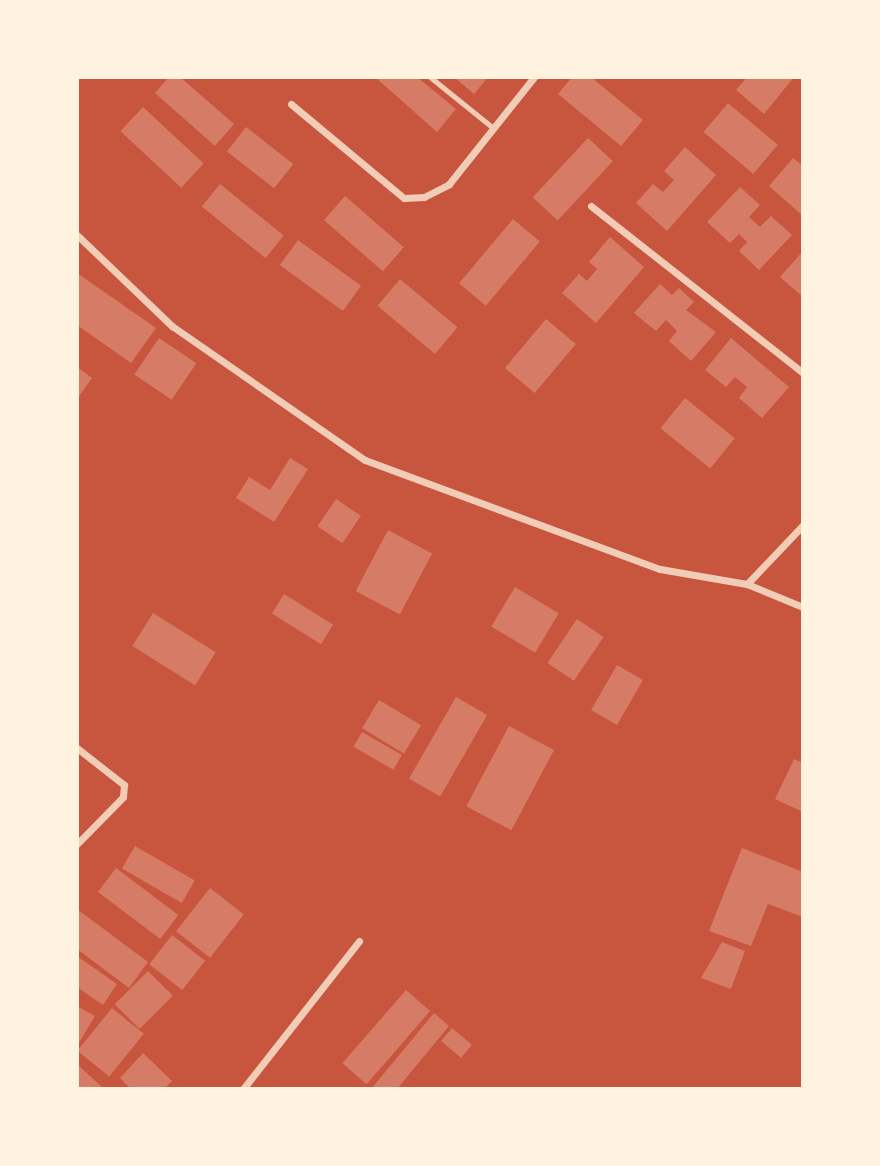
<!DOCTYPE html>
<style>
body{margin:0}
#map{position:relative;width:880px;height:1166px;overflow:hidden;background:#c8553d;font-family:Lato,sans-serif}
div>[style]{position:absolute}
.building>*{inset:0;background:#d67c66;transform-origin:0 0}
.service>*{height:5px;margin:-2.5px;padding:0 2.5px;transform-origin:2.5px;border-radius:2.5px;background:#f1ccb7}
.minor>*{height:7px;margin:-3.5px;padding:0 3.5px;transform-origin:3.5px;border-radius:3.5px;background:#f1ccb7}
span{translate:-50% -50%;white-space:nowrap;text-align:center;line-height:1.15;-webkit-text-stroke:7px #fff3e0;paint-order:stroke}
.frame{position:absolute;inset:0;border:79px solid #fff3e0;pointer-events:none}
</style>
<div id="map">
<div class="building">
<i style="clip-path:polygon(169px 77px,180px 77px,234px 124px,215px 146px,155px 93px)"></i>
<i style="clip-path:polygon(375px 77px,417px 77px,456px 109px,437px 132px)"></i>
<i style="clip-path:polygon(454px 77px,488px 77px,474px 94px)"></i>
<i style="clip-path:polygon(572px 77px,591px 77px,643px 120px,621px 146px,558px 94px)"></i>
<i style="clip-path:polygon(747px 77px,794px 77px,764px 114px,736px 90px)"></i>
<i style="left:728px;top:103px;width:65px;height:38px;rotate:40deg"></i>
<i style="left:143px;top:107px;width:83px;height:33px;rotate:43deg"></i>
<i style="left:246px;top:127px;width:60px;height:31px;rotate:38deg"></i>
<i style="left:588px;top:138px;width:34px;height:81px;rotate:43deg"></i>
<i style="clip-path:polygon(685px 147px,716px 175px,667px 231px,636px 203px,653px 184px,663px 192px,674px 180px,664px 171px)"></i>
<i style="clip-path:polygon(793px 158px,803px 166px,803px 216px,769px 186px)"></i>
<i style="left:220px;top:184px;width:82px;height:29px;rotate:39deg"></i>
<i style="clip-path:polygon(740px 187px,760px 205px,749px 217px,760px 227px,771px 216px,792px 235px,759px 270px,739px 251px,747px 242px,739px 234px,730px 243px,707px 222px)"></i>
<i style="left:345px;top:196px;width:78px;height:32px;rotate:41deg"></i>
<i style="left:513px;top:219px;width:35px;height:84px;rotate:40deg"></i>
<i style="clip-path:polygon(610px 237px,644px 267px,596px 323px,562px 293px,579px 274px,587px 281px,597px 269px,589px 262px)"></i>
<i style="left:298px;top:240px;width:78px;height:31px;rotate:36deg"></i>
<i style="clip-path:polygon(803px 251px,803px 297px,780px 277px)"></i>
<i style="clip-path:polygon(77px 273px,156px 328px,131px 363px,77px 325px)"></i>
<i style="left:400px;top:279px;width:75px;height:35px;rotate:40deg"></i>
<i style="clip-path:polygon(660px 284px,672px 295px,679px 288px,694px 302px,686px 310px,716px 332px,691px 361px,669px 341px,677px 331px,666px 320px,656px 331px,634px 313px)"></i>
<i style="left:546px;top:319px;width:39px;height:64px;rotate:40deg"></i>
<i style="left:159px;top:338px;width:45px;height:44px;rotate:34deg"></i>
<i style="clip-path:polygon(731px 338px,789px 387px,762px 418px,739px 398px,747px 387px,735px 377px,726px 387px,705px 370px)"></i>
<i style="clip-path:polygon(77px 367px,92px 378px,77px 399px)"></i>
<i style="left:685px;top:398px;width:64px;height:39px;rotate:39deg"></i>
<i style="clip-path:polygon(290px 458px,308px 469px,274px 522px,236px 498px,249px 477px,270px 490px)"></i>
<i style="left:336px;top:499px;width:30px;height:33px;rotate:34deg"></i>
<i style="left:388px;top:530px;width:50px;height:69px;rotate:28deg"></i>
<i style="left:515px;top:587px;width:51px;height:46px;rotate:31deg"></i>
<i style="left:284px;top:594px;width:58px;height:23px;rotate:32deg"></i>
<i style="left:153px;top:613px;width:74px;height:39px;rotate:32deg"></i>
<i style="left:577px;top:619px;width:32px;height:53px;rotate:34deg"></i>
<i style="left:617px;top:665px;width:30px;height:52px;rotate:30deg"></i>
<i style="left:456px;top:697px;width:36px;height:94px;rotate:30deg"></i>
<i style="left:379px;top:700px;width:49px;height:33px;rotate:31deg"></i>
<i style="left:509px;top:726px;width:51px;height:91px;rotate:28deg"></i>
<i style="left:362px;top:732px;width:46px;height:17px;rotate:30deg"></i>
<i style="clip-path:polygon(794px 759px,803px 763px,803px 812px,775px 799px)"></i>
<i style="left:135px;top:846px;width:69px;height:26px;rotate:30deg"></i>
<i style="clip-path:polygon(742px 848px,803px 872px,803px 917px,768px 904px,751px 946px,709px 931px)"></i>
<i style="left:116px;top:868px;width:78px;height:30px;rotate:37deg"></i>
<i style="left:210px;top:888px;width:43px;height:55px;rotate:38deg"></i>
<i style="clip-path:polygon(77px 909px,148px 962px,129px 988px,77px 949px)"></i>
<i style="left:172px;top:935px;width:42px;height:37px;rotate:38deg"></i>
<i style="clip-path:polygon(722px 942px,745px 951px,731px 989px,701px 978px)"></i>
<i style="clip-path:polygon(77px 956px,117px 984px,103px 1005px,77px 987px)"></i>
<i style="left:148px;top:971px;width:35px;height:47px;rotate:45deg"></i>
<i style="left:406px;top:990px;width:32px;height:97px;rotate:41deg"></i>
<i style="clip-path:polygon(77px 1006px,95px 1016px,77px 1046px)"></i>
<i style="left:112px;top:1008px;width:41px;height:55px;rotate:39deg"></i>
<i style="clip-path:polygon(434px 1013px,449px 1026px,397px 1089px,371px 1089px)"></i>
<i style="left:452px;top:1028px;width:26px;height:17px;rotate:40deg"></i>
<i style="clip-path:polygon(143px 1053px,172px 1081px,164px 1089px,131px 1089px,120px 1078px)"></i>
<i style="clip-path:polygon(77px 1064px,104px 1089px,77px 1089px)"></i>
</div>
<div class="service">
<i style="left:430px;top:77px;width:80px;rotate:38.9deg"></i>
</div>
<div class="minor">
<i style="left:291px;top:104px;width:147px;rotate:39.8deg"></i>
<i style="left:404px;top:198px;width:20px;rotate:-3deg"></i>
<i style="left:424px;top:197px;width:28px;rotate:-27deg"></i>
<i style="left:449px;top:184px;width:137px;rotate:-51.5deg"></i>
<i style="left:591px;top:206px;width:270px;rotate:38.2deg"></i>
<i style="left:77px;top:235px;width:132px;rotate:43.8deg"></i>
<i style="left:172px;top:326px;width:235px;rotate:34.8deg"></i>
<i style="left:365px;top:460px;width:314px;rotate:20.3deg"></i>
<i style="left:660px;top:569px;width:88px;rotate:9.8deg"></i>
<i style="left:747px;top:584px;width:61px;rotate:22.3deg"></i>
<i style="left:747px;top:584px;width:81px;rotate:-46.5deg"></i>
<i style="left:77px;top:748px;width:60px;rotate:38.2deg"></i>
<i style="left:124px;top:785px;width:12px;rotate:95deg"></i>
<i style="left:123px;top:797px;width:66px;rotate:134.4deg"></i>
<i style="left:243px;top:1089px;width:188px;rotate:-51.9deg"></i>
</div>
<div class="frame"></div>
</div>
